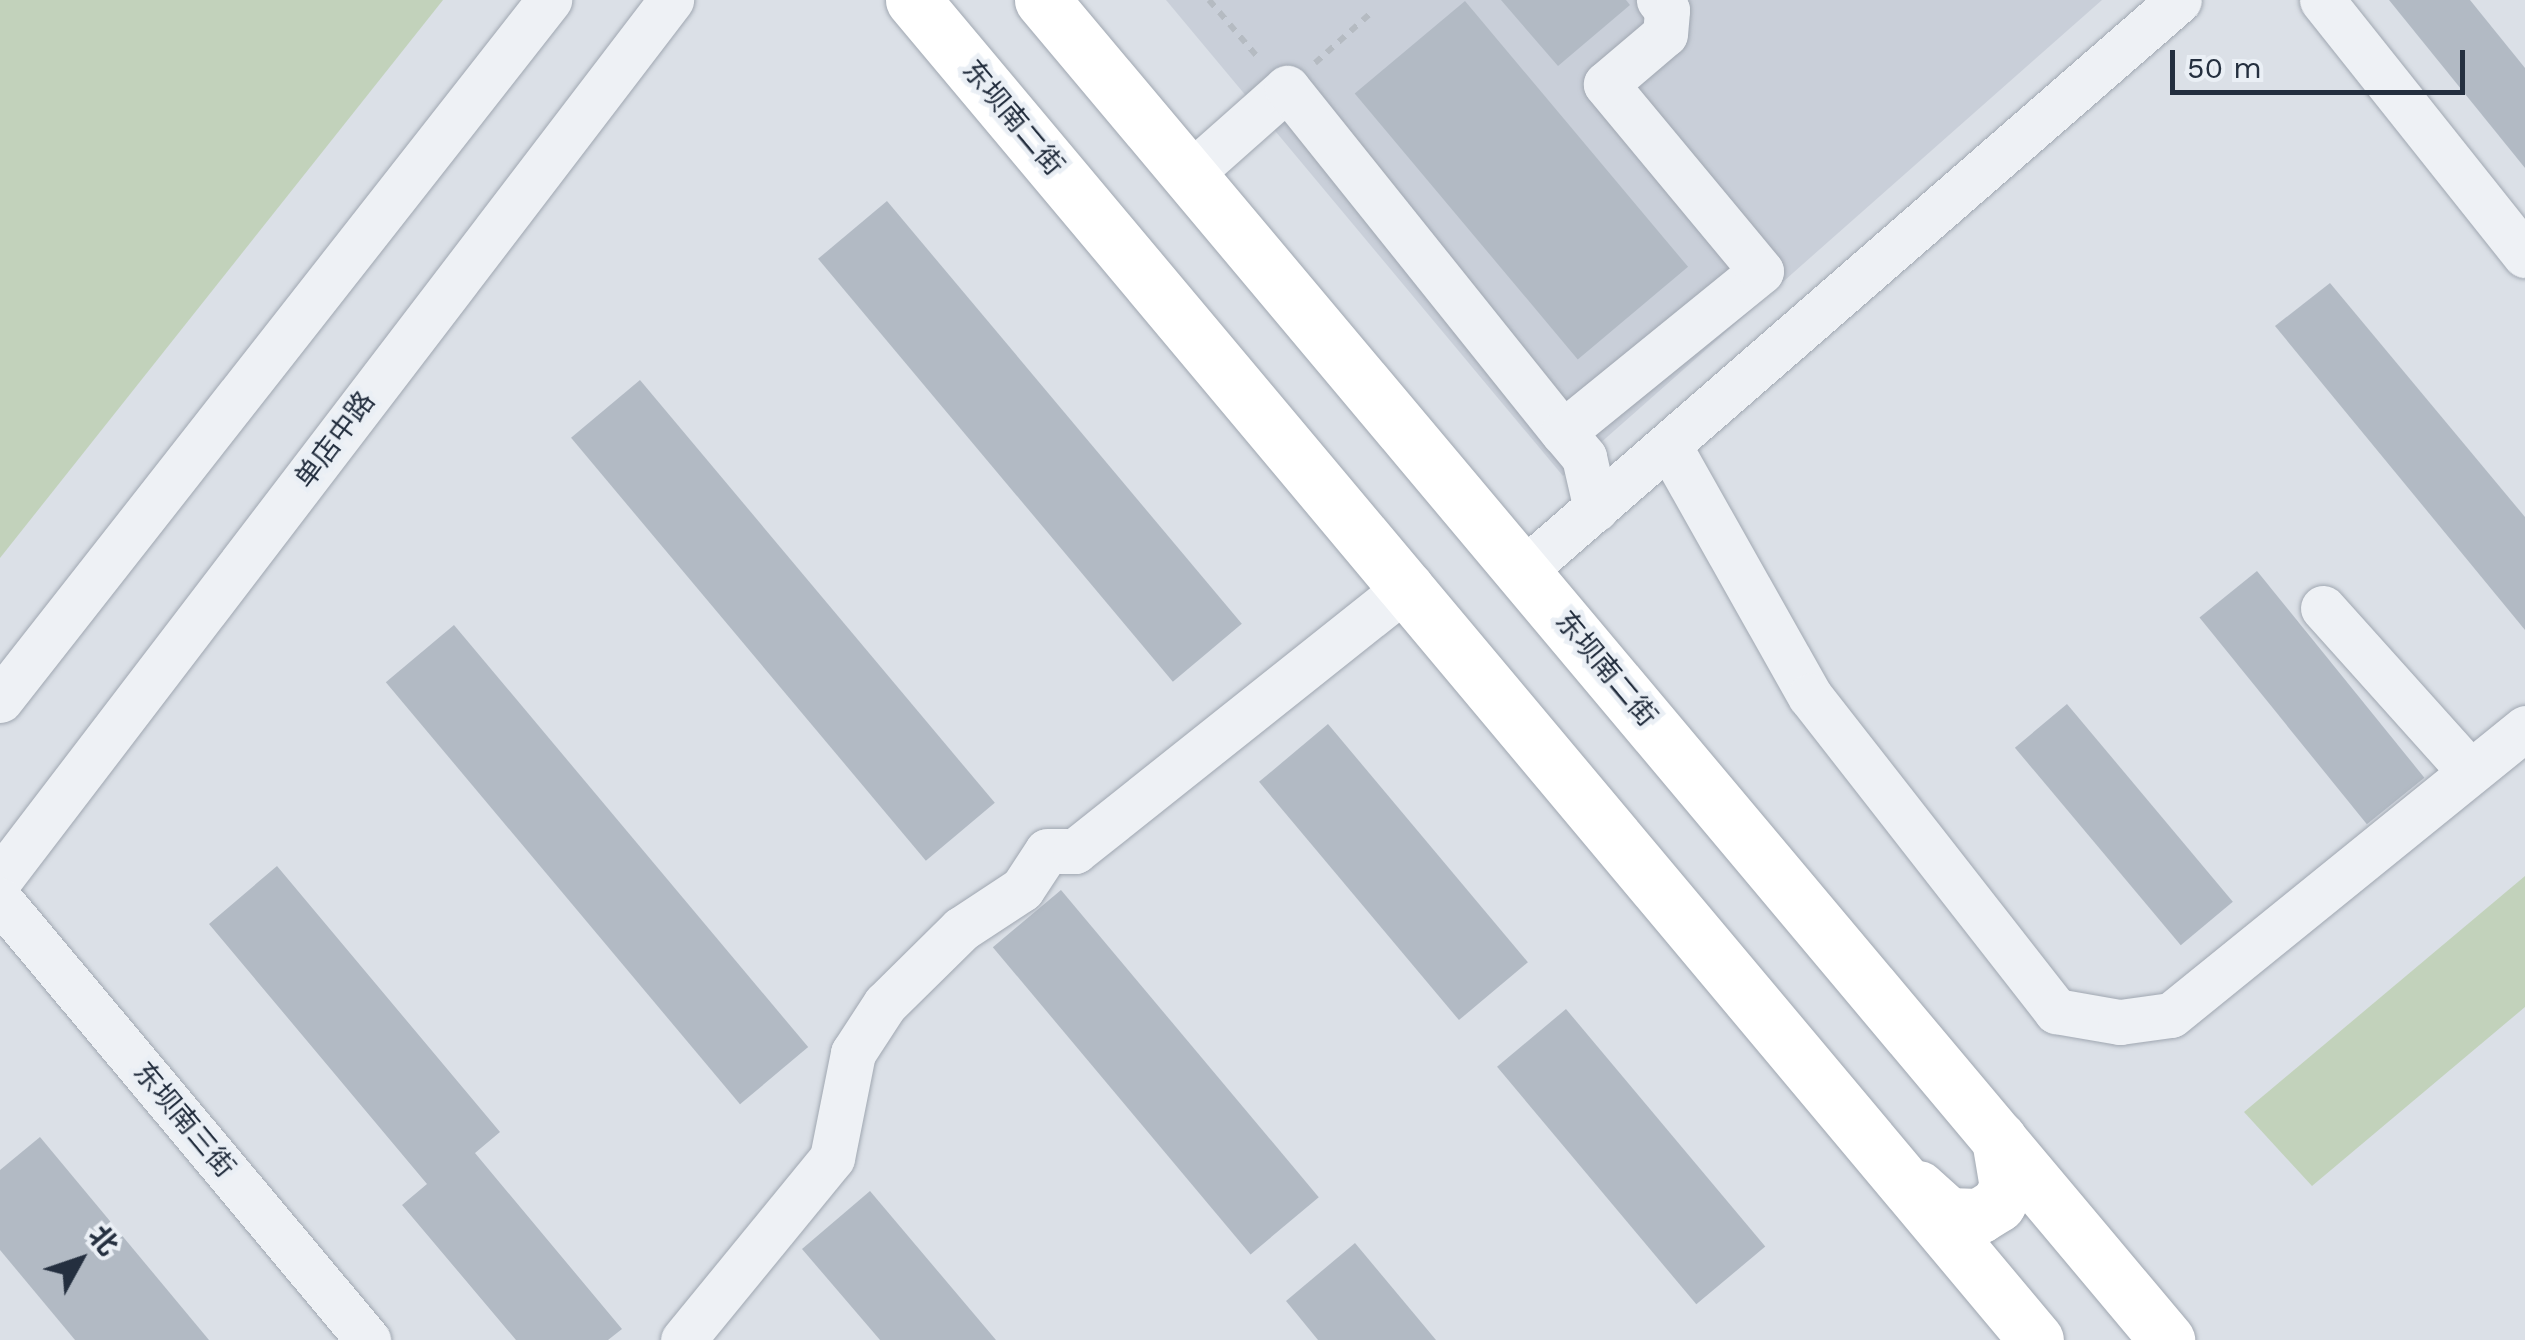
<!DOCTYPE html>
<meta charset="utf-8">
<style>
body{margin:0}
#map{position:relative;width:2525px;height:1340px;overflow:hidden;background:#dbe0e7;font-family:"Work Sans","Noto Sans SC",sans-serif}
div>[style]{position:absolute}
.built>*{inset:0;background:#c9cfd9}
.green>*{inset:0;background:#c2d2bb}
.building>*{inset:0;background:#b2bac4;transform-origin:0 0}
.path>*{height:6px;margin-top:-3px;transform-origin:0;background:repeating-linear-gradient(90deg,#b5bbc2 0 8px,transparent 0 16px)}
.roads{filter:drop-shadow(0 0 2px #a0a7b1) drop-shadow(0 0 2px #a0a7b1)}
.minor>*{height:45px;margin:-22.5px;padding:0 22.5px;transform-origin:22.5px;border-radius:22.5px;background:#eef1f5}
.major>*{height:55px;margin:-27.5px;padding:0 27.5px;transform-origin:27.5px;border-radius:27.5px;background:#fff}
span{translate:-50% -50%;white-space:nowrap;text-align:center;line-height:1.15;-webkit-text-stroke:9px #eaeff5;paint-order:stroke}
.street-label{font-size:28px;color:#242f3f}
.north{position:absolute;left:30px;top:1210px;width:100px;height:100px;-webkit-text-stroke:8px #eaeff5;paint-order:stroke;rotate:50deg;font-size:28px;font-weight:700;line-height:40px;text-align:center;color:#242f3f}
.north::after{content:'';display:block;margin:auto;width:35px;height:45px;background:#242f3f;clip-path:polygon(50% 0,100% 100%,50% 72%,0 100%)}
.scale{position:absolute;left:2170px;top:50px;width:295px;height:45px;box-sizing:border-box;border:5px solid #242f3f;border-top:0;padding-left:12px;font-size:30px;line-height:35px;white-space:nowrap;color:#242f3f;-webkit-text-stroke:8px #eaeff5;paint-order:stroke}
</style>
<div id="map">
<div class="built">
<i style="clip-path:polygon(1166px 0,2102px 0,1563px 476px)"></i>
</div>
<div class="green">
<i style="clip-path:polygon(0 0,443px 0,0 558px)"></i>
<i style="clip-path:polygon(2525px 876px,2525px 1007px,2312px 1186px,2244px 1112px)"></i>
</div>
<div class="building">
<i style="clip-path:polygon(1501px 0,1626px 0,1630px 5px,1558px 66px)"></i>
<i style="clip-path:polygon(2389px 0,2470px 0,2525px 68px,2525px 168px)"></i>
<i style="left:1465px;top:1px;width:347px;height:144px;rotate:50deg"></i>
<i style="left:887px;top:201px;width:552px;height:90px;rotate:50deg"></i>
<i style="clip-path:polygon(2330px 283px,2525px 517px,2525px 630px,2275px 326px)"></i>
<i style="left:640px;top:380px;width:552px;height:90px;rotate:50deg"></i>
<i style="left:2257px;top:571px;width:266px;height:74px;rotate:51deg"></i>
<i style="left:454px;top:625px;width:551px;height:89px;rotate:50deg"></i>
<i style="left:2067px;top:704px;width:258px;height:68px;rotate:50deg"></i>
<i style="left:1328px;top:724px;width:311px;height:90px;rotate:50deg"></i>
<i style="clip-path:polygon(277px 866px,500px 1132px,475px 1153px,622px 1329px,608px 1340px,516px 1340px,402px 1205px,427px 1184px,209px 924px)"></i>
<i style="left:1061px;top:890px;width:401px;height:89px;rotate:50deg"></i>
<i style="left:1566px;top:1009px;width:310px;height:90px;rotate:50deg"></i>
<i style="clip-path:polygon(40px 1137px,209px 1340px,75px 1340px,0 1250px,0 1170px)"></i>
<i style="clip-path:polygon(870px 1191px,996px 1340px,880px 1340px,802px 1249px)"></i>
<i style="clip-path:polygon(1355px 1243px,1436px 1340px,1318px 1340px,1286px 1301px)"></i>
</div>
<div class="path">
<i style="left:1209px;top:0;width:79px;rotate:49.6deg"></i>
<i style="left:1315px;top:63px;width:78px;rotate:-41.9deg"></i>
</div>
<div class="roads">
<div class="minor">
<i style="left:2322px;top:0;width:326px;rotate:51.5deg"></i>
<i style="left:1189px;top:175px;width:131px;rotate:-41.6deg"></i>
<i style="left:1287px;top:88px;width:441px;rotate:51.3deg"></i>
<i style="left:1563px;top:432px;width:255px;rotate:-39.1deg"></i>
<i style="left:1761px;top:271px;width:243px;rotate:-129.7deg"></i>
<i style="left:1606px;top:84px;width:77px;rotate:-40.3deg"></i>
<i style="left:1665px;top:34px;width:24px;rotate:-85deg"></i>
<i style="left:1667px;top:10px;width:13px;rotate:-129deg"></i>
<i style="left:1563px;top:432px;width:33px;rotate:50deg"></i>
<i style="left:1584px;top:457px;width:53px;rotate:77deg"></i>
<i style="left:1669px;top:446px;width:287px;rotate:60.6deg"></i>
<i style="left:1810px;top:696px;width:400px;rotate:52deg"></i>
<i style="left:2056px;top:1011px;width:65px;rotate:9.8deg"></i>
<i style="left:2120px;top:1022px;width:51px;rotate:-7.8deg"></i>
<i style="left:2171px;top:1015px;width:456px;rotate:-39deg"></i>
<i style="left:1524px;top:570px;width:868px;rotate:-41.03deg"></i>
<i style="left:2323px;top:608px;width:220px;rotate:48.1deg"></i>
<i style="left:0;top:700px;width:890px;rotate:-51.89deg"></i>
<i style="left:0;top:879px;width:1106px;rotate:-52.64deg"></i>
<i style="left:0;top:900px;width:574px;rotate:50.09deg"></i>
<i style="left:683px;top:1340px;width:235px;rotate:-50.7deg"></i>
<i style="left:832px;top:1158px;width:107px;rotate:-78.7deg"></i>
<i style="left:853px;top:1053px;width:59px;rotate:-56.9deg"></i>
<i style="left:885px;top:1004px;width:107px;rotate:-44.6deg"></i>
<i style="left:961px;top:929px;width:73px;rotate:-33.3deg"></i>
<i style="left:1022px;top:889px;width:45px;rotate:-56.7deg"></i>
<i style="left:1047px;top:851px;width:28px"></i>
<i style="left:1075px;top:851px;width:428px;rotate:-38.5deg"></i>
</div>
<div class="major">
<i style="left:913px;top:0;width:1748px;rotate:50.03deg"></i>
<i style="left:1042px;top:0;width:1750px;rotate:49.98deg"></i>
<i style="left:1918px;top:1188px;width:40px;rotate:42deg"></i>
<i style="left:1948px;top:1215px;width:31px;rotate:2deg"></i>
<i style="left:1979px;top:1216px;width:22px;rotate:-32deg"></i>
<i style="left:1998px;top:1204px;width:19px;rotate:-62deg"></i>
<i style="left:2007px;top:1187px;width:49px;rotate:-99.5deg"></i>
</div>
</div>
<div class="street-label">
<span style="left:1013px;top:118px;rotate:50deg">东坝南二街</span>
<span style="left:335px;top:440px;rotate:-53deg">单店中路</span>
<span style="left:1606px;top:669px;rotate:50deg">东坝南二街</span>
<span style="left:184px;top:1120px;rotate:50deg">东坝南三街</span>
</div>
<div class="north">北</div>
<div class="scale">50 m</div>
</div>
